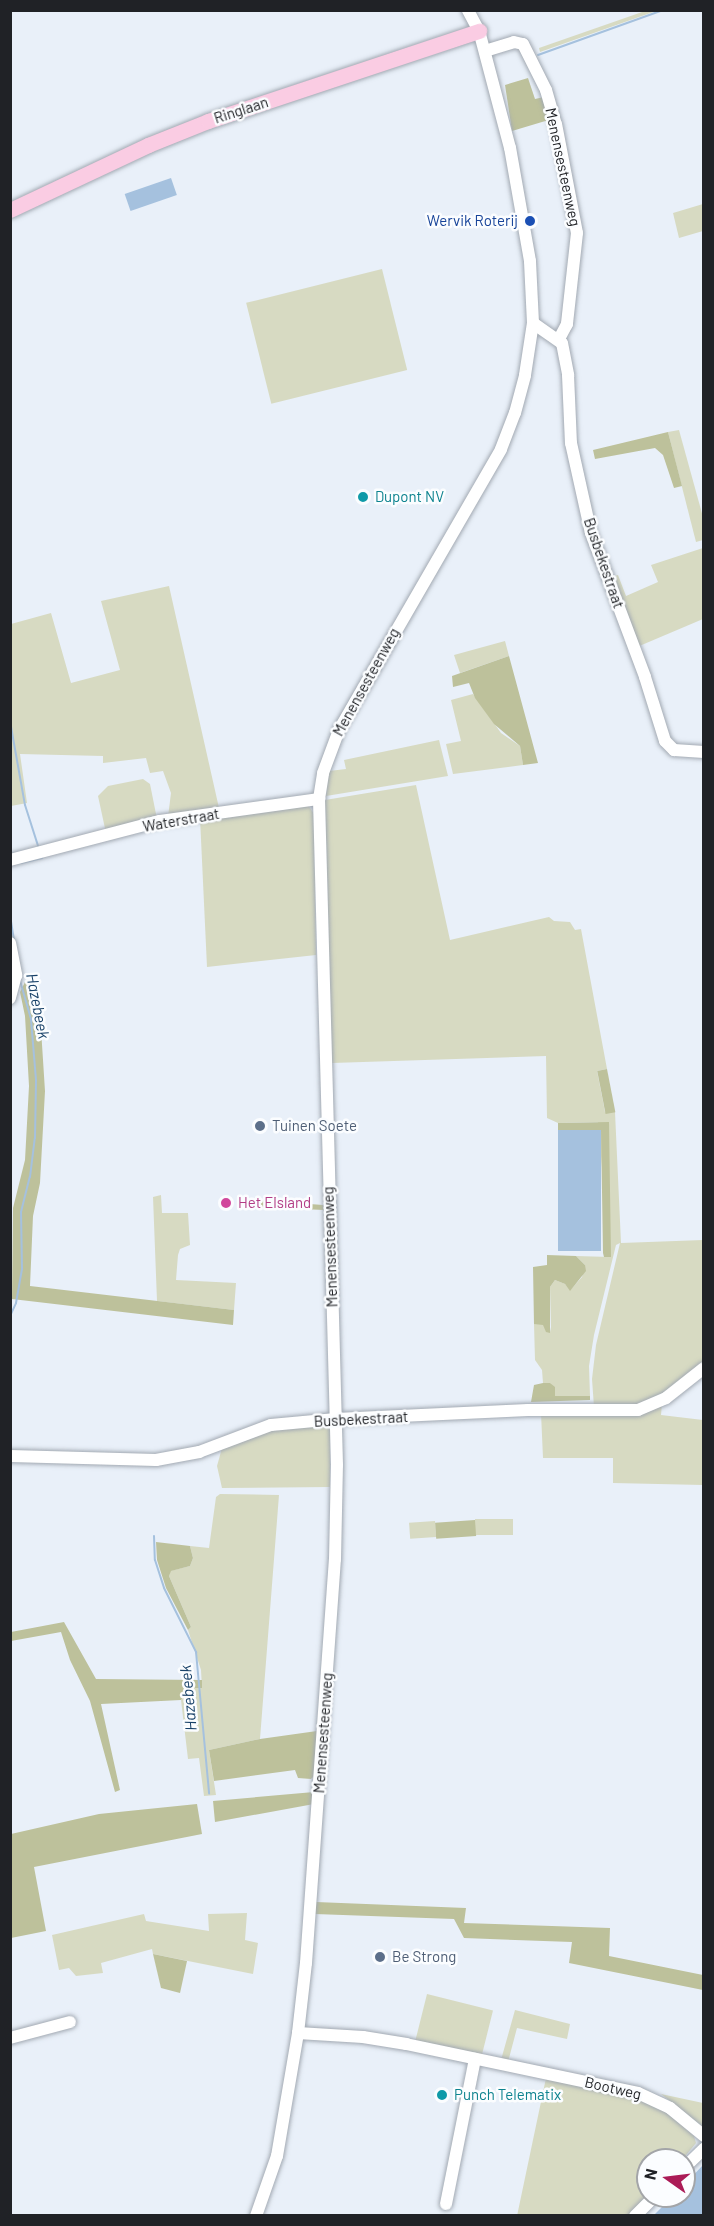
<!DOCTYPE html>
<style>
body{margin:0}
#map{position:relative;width:714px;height:2226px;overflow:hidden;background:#e9f0f9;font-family:Barlow,sans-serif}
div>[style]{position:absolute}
.green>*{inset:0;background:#d7dac2;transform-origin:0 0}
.forest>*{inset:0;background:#bdc19b;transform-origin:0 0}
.water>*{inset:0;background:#a5c1de;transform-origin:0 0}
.stream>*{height:2px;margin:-1px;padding:0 1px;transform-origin:1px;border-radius:1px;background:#a5c1de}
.roads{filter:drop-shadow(0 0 2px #a2a9b2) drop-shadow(0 0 2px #a2a9b2)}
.minor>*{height:12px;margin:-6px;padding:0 6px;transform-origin:6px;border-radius:6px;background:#fff}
.major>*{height:15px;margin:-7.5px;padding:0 7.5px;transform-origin:7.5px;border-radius:7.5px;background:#facce3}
.dots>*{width:16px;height:16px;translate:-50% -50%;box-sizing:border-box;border:3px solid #fbfdff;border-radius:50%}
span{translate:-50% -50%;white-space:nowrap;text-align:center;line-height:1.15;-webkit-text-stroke:5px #fbfdff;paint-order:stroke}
.street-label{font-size:15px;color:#202226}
.transit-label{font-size:15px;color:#164399}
.right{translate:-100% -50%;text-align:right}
.culture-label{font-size:15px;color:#0d838f}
.left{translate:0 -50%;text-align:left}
.service-label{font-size:15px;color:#4e5e75}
.hotel-label{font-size:15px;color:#b23c85}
.water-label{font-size:16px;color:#184168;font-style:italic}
.frame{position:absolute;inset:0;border:12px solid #202226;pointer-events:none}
.north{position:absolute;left:636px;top:2148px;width:60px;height:60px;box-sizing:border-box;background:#fbfdff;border:2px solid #a3a5a8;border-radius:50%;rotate:284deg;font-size:16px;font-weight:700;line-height:24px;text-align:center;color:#202226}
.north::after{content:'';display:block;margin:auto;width:21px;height:27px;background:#ab1c57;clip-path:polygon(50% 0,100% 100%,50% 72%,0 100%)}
</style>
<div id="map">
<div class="green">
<i style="clip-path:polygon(645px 11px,656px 11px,540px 52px,539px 48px)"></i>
<i style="clip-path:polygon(703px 204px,703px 231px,679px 238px,673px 213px)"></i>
<i style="left:382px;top:269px;width:104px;height:140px;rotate:76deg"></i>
<i style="clip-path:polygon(679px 430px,703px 517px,703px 540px,696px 542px,668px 432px)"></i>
<i style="clip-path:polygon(703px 548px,703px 619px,637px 647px,611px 577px,618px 575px,626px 596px,658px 582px,651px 565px)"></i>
<i style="clip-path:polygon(169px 586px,219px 808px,168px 817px,171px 793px,163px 771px,150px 773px,146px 758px,103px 763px,103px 756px,20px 754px,27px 803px,11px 806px,11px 624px,51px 613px,71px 683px,120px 670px,101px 601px)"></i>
<i style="clip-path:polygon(505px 641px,509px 656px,460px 673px,454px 655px)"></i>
<i style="clip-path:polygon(473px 694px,501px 733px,520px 746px,523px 765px,453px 774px,446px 744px,461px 741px,451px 700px)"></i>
<i style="clip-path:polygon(439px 740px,448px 776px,326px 796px,329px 771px,346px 769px,344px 760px)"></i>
<i style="clip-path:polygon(143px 779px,150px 784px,157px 819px,106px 833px,98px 796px,108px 786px)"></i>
<i style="clip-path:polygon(416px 785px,450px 940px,549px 917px,554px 921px,570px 922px,575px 930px,581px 929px,607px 1069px,597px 1071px,605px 1112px,615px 1112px,621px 1243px,703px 1240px,703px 1363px,651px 1404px,594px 1407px,592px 1379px,596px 1345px,620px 1243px,616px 1245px,594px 1335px,589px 1366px,590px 1396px,555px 1396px,550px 1383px,543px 1383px,542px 1370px,535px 1360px,534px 1324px,543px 1324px,550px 1332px,551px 1327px,550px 1287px,555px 1280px,565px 1284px,570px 1290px,573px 1287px,582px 1277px,585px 1265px,576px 1256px,610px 1257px,598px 1122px,558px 1123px,547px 1118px,546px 1056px,332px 1063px,325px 800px)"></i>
<i style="clip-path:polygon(308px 805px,314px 814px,316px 955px,207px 967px,200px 818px)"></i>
<i style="clip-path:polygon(161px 1195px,162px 1213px,188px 1213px,190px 1245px,180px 1249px,178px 1255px,176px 1280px,236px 1283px,234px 1310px,157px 1301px,153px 1197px)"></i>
<i style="clip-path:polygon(662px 1404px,661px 1415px,703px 1420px,703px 1485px,613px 1483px,613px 1458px,543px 1458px,541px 1413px)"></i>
<i style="clip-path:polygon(328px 1425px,330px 1427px,330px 1487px,222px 1488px,217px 1466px,222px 1448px,276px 1428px)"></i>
<i style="clip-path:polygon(220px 1494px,279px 1495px,260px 1739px,209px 1750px,216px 1795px,204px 1796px,199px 1758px,188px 1759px,181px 1700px,188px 1688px,202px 1688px,201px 1670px,188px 1630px,191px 1627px,169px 1576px,170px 1571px,190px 1566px,193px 1558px,190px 1546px,209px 1548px,216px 1497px)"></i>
<i style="left:513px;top:1519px;width:16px;height:38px;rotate:90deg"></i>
<i style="left:435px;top:1521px;width:16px;height:26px;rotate:86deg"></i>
<i style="clip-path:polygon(247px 1913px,245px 1940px,258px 1943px,253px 1974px,153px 1954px,152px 1949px,101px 1963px,103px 1973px,76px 1976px,69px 1968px,59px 1970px,52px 1935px,144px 1914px,146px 1921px,209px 1931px,208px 1914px)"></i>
<i style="left:427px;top:1994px;width:68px;height:50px;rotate:14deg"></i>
<i style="clip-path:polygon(515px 2010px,570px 2024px,567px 2039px,517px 2028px,508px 2062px,501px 2060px)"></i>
<i style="clip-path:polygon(546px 2078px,638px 2099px,665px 2111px,694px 2136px,696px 2143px,682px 2160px,648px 2160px,648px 2196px,630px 2215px,517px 2216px)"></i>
<i style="clip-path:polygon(661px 2094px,703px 2103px,703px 2126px,702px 2126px)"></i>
</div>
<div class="forest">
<i style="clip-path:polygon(528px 78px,535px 99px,544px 97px,552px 119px,512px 131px,505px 85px)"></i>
<i style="clip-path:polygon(668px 432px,682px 486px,674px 488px,663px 455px,655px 448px,595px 459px,593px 450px)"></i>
<i style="clip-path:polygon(509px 656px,538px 763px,523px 765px,520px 746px,494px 724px,475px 698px,469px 683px,453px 687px,452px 676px)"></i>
<i style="clip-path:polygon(25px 982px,32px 989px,40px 1013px,45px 1091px,40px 1183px,33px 1216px,30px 1286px,234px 1310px,233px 1325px,12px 1299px,13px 1208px,25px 1160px,29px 1086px,25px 1016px,20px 992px)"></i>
<i style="left:607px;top:1069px;width:44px;height:10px;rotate:79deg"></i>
<i style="clip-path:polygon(609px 1122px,611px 1257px,604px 1257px,603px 1253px,601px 1130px,558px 1130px,558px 1123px)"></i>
<i style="clip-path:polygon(256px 1200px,323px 1205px,324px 1210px,257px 1207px)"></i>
<i style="clip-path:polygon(547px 1255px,576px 1256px,585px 1265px,586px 1271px,570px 1291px,565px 1284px,555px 1280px,550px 1287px,550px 1333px,546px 1332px,543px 1325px,534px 1324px,533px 1267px,547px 1265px)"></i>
<i style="clip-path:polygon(543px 1383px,550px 1383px,555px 1387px,555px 1396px,590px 1396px,590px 1400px,531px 1402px,534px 1385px)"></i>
<i style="left:475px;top:1520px;width:16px;height:40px;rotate:86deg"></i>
<i style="clip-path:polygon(156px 1542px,190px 1546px,193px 1558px,190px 1566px,171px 1571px,169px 1576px,191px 1627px,188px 1630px,166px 1588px,157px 1560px)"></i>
<i style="clip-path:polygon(64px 1622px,96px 1679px,202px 1680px,202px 1688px,188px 1688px,181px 1700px,101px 1704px,120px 1790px,115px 1792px,90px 1701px,70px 1660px,61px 1632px,11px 1641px,11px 1632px)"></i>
<i style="clip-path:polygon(317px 1731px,315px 1775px,311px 1779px,298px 1778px,295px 1770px,214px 1781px,209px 1750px,260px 1739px)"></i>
<i style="clip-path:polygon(314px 1792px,314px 1804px,215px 1822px,213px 1801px)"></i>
<i style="clip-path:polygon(197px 1804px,202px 1834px,34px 1867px,46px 1931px,11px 1938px,11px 1834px,99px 1814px)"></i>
<i style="clip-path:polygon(316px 1902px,466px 1908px,464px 1923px,610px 1928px,609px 1956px,703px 1975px,703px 1990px,569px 1963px,572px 1942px,464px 1938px,454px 1919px,315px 1914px)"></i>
<i style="clip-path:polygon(153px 1954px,187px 1961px,180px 1993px,161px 1988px)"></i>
</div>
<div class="water">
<i style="left:171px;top:178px;width:18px;height:49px;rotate:71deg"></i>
<i style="left:558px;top:1130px;width:43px;height:121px"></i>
<i style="clip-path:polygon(703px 2165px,703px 2215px,654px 2215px,673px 2196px,684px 2196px,684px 2185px)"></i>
</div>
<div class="stream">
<i style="left:538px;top:55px;width:133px;rotate:-19.8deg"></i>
<i style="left:10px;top:721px;width:85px;rotate:79.9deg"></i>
<i style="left:25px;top:805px;width:46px;rotate:72.3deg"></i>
<i style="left:21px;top:863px;width:22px;rotate:-13deg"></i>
<i style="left:10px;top:915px;width:25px;rotate:81deg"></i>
<i style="left:10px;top:1316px;width:14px;rotate:-65deg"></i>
<i style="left:16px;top:1303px;width:35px;rotate:-80deg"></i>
<i style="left:22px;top:1269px;width:57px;rotate:-91deg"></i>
<i style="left:21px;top:1212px;width:36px;rotate:-76deg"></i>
<i style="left:30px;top:1177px;width:39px;rotate:-83deg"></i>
<i style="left:35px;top:1138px;width:58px;rotate:-89deg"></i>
<i style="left:36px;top:1080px;width:61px;rotate:-94.7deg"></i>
<i style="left:31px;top:1019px;width:40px;rotate:-106deg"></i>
<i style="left:154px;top:1536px;width:24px;rotate:88deg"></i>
<i style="left:155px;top:1560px;width:29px;rotate:72deg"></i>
<i style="left:164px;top:1588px;width:72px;rotate:63.4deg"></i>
<i style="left:196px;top:1652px;width:142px;rotate:84.7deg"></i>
</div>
<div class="roads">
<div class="minor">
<i style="left:485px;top:51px;width:30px;rotate:-17deg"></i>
<i style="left:514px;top:42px;width:9px;rotate:13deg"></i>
<i style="left:523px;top:44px;width:51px;rotate:63.4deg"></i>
<i style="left:546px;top:90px;width:35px;rotate:74deg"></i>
<i style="left:556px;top:124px;width:111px;rotate:79.1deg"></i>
<i style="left:577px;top:233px;width:92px;rotate:96.3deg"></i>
<i style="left:567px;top:324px;width:17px;rotate:118deg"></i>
<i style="left:533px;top:323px;width:35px;rotate:35deg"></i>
<i style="left:562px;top:343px;width:33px;rotate:79deg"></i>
<i style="left:568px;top:375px;width:68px;rotate:87.5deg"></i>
<i style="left:571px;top:443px;width:92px;rotate:77.5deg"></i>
<i style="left:591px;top:533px;width:154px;rotate:69.4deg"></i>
<i style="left:645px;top:677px;width:67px;rotate:72.6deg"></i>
<i style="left:665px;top:741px;width:13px;rotate:45deg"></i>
<i style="left:674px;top:750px;width:30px;rotate:4deg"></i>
<i style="left:10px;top:860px;width:155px;rotate:-14.6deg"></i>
<i style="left:160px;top:821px;width:161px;rotate:-7.9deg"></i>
<i style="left:10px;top:943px;width:33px;rotate:79deg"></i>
<i style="left:16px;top:975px;width:24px;rotate:105deg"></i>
<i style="left:10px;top:1456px;width:146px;rotate:1.6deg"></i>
<i style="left:156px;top:1460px;width:44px;rotate:-10.5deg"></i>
<i style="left:199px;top:1452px;width:77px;rotate:-20.6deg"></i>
<i style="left:271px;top:1425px;width:65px;rotate:-5.3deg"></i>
<i style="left:336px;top:1419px;width:192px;rotate:-2.7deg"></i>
<i style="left:528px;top:1410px;width:110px"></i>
<i style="left:638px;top:1410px;width:30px;rotate:-23deg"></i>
<i style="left:666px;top:1398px;width:48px;rotate:-38.3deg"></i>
<i style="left:298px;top:2033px;width:65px;rotate:3.5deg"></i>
<i style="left:363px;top:2037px;width:44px;rotate:9.2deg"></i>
<i style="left:406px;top:2044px;width:237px;rotate:11.9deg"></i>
<i style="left:638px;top:2093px;width:35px;rotate:25deg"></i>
<i style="left:670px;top:2108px;width:44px;rotate:39.5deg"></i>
<i style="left:10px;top:2038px;width:62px;rotate:-14.9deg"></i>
<i style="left:684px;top:2168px;width:28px;rotate:-44deg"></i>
<i style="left:446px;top:2204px;width:148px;rotate:-78.7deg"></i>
<i style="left:256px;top:2216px;width:64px;rotate:-70.7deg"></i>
<i style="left:277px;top:2156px;width:125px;rotate:-80.3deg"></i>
<i style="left:298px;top:2033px;width:70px;rotate:-83.5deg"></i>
<i style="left:306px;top:1963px;width:405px;rotate:-85.9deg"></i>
<i style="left:335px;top:1559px;width:94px;rotate:-88.8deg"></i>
<i style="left:337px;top:1465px;width:666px;rotate:-91.55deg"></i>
<i style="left:319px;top:799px;width:26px;rotate:-81deg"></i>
<i style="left:323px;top:773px;width:46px;rotate:-69.6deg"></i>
<i style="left:339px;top:730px;width:324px;rotate:-60deg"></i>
<i style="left:501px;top:449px;width:39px;rotate:-69deg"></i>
<i style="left:515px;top:413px;width:39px;rotate:-75deg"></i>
<i style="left:525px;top:375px;width:53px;rotate:-81.3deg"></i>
<i style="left:533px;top:323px;width:62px;rotate:-92.8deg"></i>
<i style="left:530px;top:261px;width:115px;rotate:-100deg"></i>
<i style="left:510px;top:148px;width:121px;rotate:-104.8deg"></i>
<i style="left:479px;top:31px;width:24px;rotate:-118deg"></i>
<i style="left:635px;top:2216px;width:28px;rotate:-45deg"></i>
</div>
<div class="major">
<i style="left:10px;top:210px;width:153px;rotate:-25.2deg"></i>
<i style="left:148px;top:145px;width:65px;rotate:-21.8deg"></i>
<i style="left:208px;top:121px;width:286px;rotate:-18.4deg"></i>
</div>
</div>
<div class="dots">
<i style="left:530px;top:221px;background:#1a4fb4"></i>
<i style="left:363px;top:497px;background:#0f9aa8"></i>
<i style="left:260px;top:1126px;background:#5c6f8a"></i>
<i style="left:226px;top:1203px;background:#d1479c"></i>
<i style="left:380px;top:1957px;background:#5c6f8a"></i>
<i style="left:442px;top:2095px;background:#0f9aa8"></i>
</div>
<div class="street-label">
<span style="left:241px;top:110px;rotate:-18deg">Ringlaan</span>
<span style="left:563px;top:167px;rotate:78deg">Menensesteenweg</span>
<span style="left:604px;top:563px;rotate:71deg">Busbekestraat</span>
<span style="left:366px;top:682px;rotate:-61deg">Menensesteenweg</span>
<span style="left:181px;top:820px;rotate:-10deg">Waterstraat</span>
<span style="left:330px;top:1247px;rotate:-92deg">Menensesteenweg</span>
<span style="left:361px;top:1419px;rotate:-3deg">Busbekestraat</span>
<span style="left:323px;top:1733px;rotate:-86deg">Menensesteenweg</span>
<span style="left:613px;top:2088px;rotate:13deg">Bootweg</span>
</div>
<div class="transit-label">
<span class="right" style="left:518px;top:221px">Wervik Roterij</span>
</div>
<div class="culture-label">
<span class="left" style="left:375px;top:497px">Dupont NV</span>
<span class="left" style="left:454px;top:2095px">Punch Telematix</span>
</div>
<div class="service-label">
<span class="left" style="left:272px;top:1126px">Tuinen Soete</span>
<span class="left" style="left:392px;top:1957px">Be Strong</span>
</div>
<div class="hotel-label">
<span class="left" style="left:238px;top:1203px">Het Elsland</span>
</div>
<div class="water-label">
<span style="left:38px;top:1006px;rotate:79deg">Hazebeek</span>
<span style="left:188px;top:1698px;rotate:-95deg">Hazebeek</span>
</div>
<div class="frame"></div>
<div class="north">N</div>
</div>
